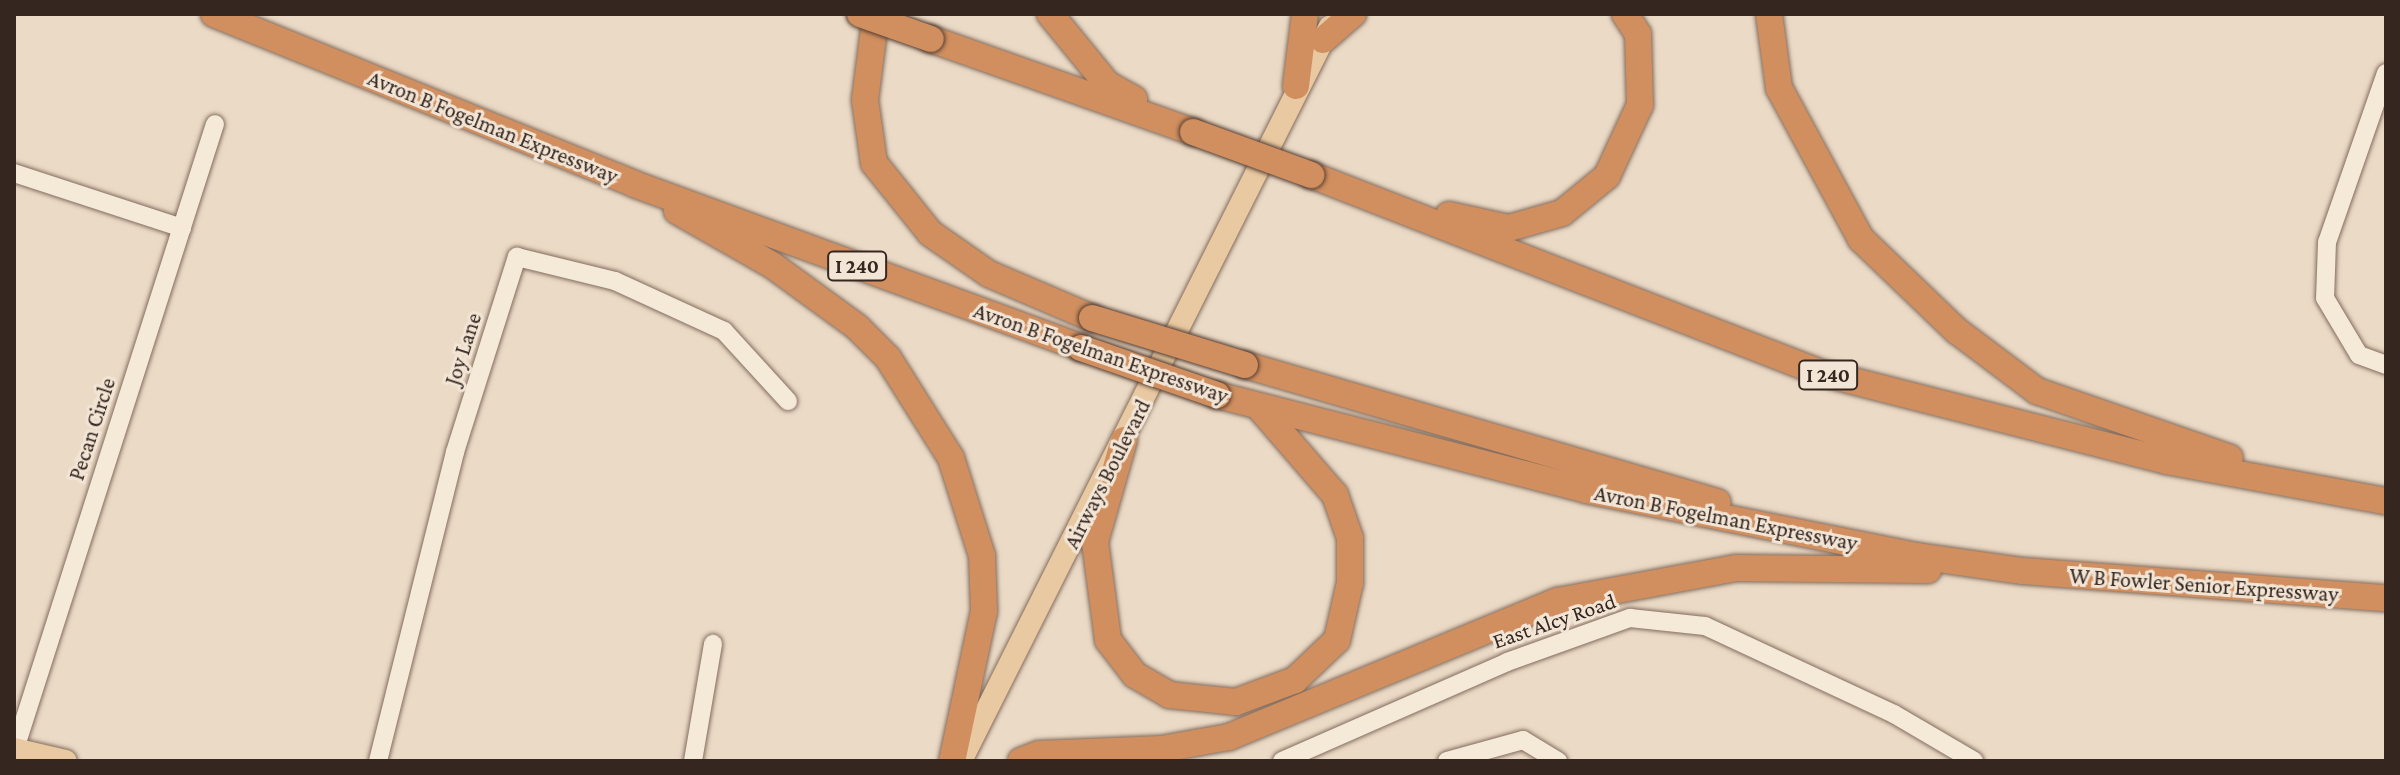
<!DOCTYPE html>
<style>
body{margin:0}
#map{position:relative;width:2400px;height:775px;overflow:hidden;background:#eadac6;font-family:"Crimson Pro",serif}
div>[style]{position:absolute}
.roads{filter:drop-shadow(0 0 2px #836c5d) drop-shadow(0 0 2px #836c5d)}
.minor>*{height:18px;margin:-9px;padding:0 9px;transform-origin:9px;border-radius:9px;background:#f5e9d8}
.major>*{height:22px;margin:-11px;padding:0 11px;transform-origin:11px;border-radius:11px;background:#e9c9a1}
.highway>*{height:26px;margin:-13px;padding:0 13px;transform-origin:13px;border-radius:13px;background:#d18f5f}
.bridges{filter:drop-shadow(0 0 2px #523c31) drop-shadow(0 0 2px #523c31)}
.highway-bridge>*{height:26px;margin:-13px;padding:0 13px;transform-origin:13px;border-radius:13px;background:#d18f5f}
span{translate:-50% -50%;white-space:nowrap;text-align:center;line-height:1.15;-webkit-text-stroke:6px #f2e5d5;paint-order:stroke}
.shield-label span{padding:2px 6px;background:#f2e5d5;border:2px solid;border-radius:6px;-webkit-text-stroke-width:0}
.shield-label{font-size:20px;color:#352720;font-weight:700}
.street-label{font-size:22px;color:#352720}
.frame{position:absolute;inset:0;border:16px solid #352720;pointer-events:none}
</style>
<div id="map">
<div class="roads">
<div class="minor">
<i style="left:2386px;top:73px;width:179px;rotate:109.2deg"></i>
<i style="left:2327px;top:242px;width:56px;rotate:92deg"></i>
<i style="left:2325px;top:298px;width:66px;rotate:59.2deg"></i>
<i style="left:2359px;top:355px;width:29px;rotate:20deg"></i>
<i style="left:14px;top:173px;width:177px;rotate:18.1deg"></i>
<i style="left:15px;top:749px;width:656px;rotate:-72.26deg"></i>
<i style="left:378px;top:761px;width:318px;rotate:-76deg"></i>
<i style="left:455px;top:452px;width:205px;rotate:-72.4deg"></i>
<i style="left:517px;top:257px;width:101px;rotate:13.8deg"></i>
<i style="left:615px;top:281px;width:120px;rotate:24.6deg"></i>
<i style="left:724px;top:331px;width:95px;rotate:47.6deg"></i>
<i style="left:693px;top:761px;width:119px;rotate:-80.3deg"></i>
<i style="left:1282px;top:761px;width:246px;rotate:-23.7deg"></i>
<i style="left:1507px;top:662px;width:131px;rotate:-19.7deg"></i>
<i style="left:1630px;top:618px;width:75px;rotate:6.1deg"></i>
<i style="left:1705px;top:626px;width:208px;rotate:25deg"></i>
<i style="left:1894px;top:714px;width:93px;rotate:30.4deg"></i>
<i style="left:1447px;top:761px;width:79px;rotate:-15.4deg"></i>
<i style="left:1523px;top:740px;width:41px;rotate:31deg"></i>
</div>
<div class="major">
<i style="left:14px;top:749px;width:53px;rotate:13deg"></i>
<i style="left:961px;top:761px;width:822px;rotate:-63.34deg"></i>
</div>
<div class="highway">
<i style="left:214px;top:14px;width:453px;rotate:22deg"></i>
<i style="left:634px;top:184px;width:476px;rotate:20.1deg"></i>
<i style="left:876px;top:14px;width:87px;rotate:97.3deg"></i>
<i style="left:865px;top:100px;width:64px;rotate:81.9deg"></i>
<i style="left:874px;top:163px;width:90px;rotate:51.3deg"></i>
<i style="left:930px;top:233px;width:72px;rotate:34.8deg"></i>
<i style="left:989px;top:274px;width:112px;rotate:23.1deg"></i>
<i style="left:1050px;top:14px;width:90px;rotate:50.8deg"></i>
<i style="left:1107px;top:84px;width:31px;rotate:29deg"></i>
<i style="left:1769px;top:14px;width:75px;rotate:82.3deg"></i>
<i style="left:1779px;top:88px;width:172px;rotate:61.5deg"></i>
<i style="left:1861px;top:239px;width:133px;rotate:43.8deg"></i>
<i style="left:1957px;top:331px;width:100px;rotate:36.9deg"></i>
<i style="left:2037px;top:391px;width:204px;rotate:19.1deg"></i>
<i style="left:931px;top:39px;width:278px;rotate:19.5deg"></i>
<i style="left:1323px;top:40px;width:40px;rotate:-41deg"></i>
<i style="left:1296px;top:86px;width:73px;rotate:-82.9deg"></i>
<i style="left:1311px;top:175px;width:544px;rotate:21.23deg"></i>
<i style="left:1818px;top:372px;width:360px;rotate:14.3deg"></i>
<i style="left:2167px;top:461px;width:223px;rotate:10.4deg"></i>
<i style="left:677px;top:211px;width:109px;rotate:29.6deg"></i>
<i style="left:772px;top:265px;width:105px;rotate:36.1deg"></i>
<i style="left:857px;top:327px;width:44px;rotate:45deg"></i>
<i style="left:888px;top:358px;width:118px;rotate:57.8deg"></i>
<i style="left:951px;top:458px;width:103px;rotate:72.4deg"></i>
<i style="left:982px;top:556px;width:55px;rotate:87.9deg"></i>
<i style="left:984px;top:611px;width:153px;rotate:102deg"></i>
<i style="left:1449px;top:215px;width:61px;rotate:12.2deg"></i>
<i style="left:1509px;top:228px;width:55px;rotate:-15.8deg"></i>
<i style="left:1562px;top:213px;width:58px;rotate:-39.4deg"></i>
<i style="left:1607px;top:176px;width:78px;rotate:-65.1deg"></i>
<i style="left:1640px;top:105px;width:71px;rotate:-91.6deg"></i>
<i style="left:1638px;top:34px;width:24px;rotate:-123deg"></i>
<i style="left:1245px;top:365px;width:492px;rotate:16.2deg"></i>
<i style="left:1217px;top:395px;width:381px;rotate:14.4deg"></i>
<i style="left:1586px;top:490px;width:338px;rotate:11.3deg"></i>
<i style="left:1917px;top:556px;width:107px;rotate:8.1deg"></i>
<i style="left:2023px;top:571px;width:364px;rotate:4.3deg"></i>
<i style="left:1124px;top:440px;width:106px;rotate:105.9deg"></i>
<i style="left:1095px;top:542px;width:99px;rotate:82.4deg"></i>
<i style="left:1108px;top:640px;width:44px;rotate:52.4deg"></i>
<i style="left:1135px;top:675px;width:39px;rotate:30deg"></i>
<i style="left:1169px;top:695px;width:67px;rotate:6deg"></i>
<i style="left:1236px;top:702px;width:63px;rotate:-20.4deg"></i>
<i style="left:1295px;top:680px;width:58px;rotate:-43.6deg"></i>
<i style="left:1337px;top:640px;width:58px;rotate:-77.2deg"></i>
<i style="left:1350px;top:583px;width:45px;rotate:-90deg"></i>
<i style="left:1350px;top:538px;width:46px;rotate:-109.2deg"></i>
<i style="left:1335px;top:495px;width:115px;rotate:-130.8deg"></i>
<i style="left:1021px;top:761px;width:19px;rotate:-21deg"></i>
<i style="left:1039px;top:754px;width:123px;rotate:-2.3deg"></i>
<i style="left:1162px;top:749px;width:68px;rotate:-10.2deg"></i>
<i style="left:1229px;top:737px;width:356px;rotate:-22.5deg"></i>
<i style="left:1558px;top:601px;width:181px;rotate:-10.5deg"></i>
<i style="left:1736px;top:568px;width:192px;rotate:0.6deg"></i>
</div>
</div>
<div class="bridges">
<div class="highway-bridge">
<i style="left:860px;top:14px;width:75px;rotate:19.4deg"></i>
<i style="left:1193px;top:132px;width:126px;rotate:20deg"></i>
<i style="left:1092px;top:318px;width:160px;rotate:17.1deg"></i>
<i style="left:1081px;top:348px;width:144px;rotate:19.1deg"></i>
</div>
</div>
<div class="shield-label">
<span style="left:857px;top:266px">I 240</span>
<span style="left:1828px;top:375px">I 240</span>
</div>
<div class="street-label">
<span style="left:493px;top:127px;rotate:22deg">Avron B Fogelman Expressway</span>
<span style="left:463px;top:349px;rotate:-72deg">Joy Lane</span>
<span style="left:1101px;top:353px;rotate:19deg">Avron B Fogelman Expressway</span>
<span style="left:92px;top:429px;rotate:-72deg">Pecan Circle</span>
<span style="left:1107px;top:474px;rotate:-63deg">Airways Boulevard</span>
<span style="left:1726px;top:518px;rotate:11deg">Avron B Fogelman Expressway</span>
<span style="left:2204px;top:585px;rotate:4deg">W B Fowler Senior Expressway</span>
<span style="left:1554px;top:621px;rotate:-19deg">East Alcy Road</span>
</div>
<div class="frame"></div>
</div>
